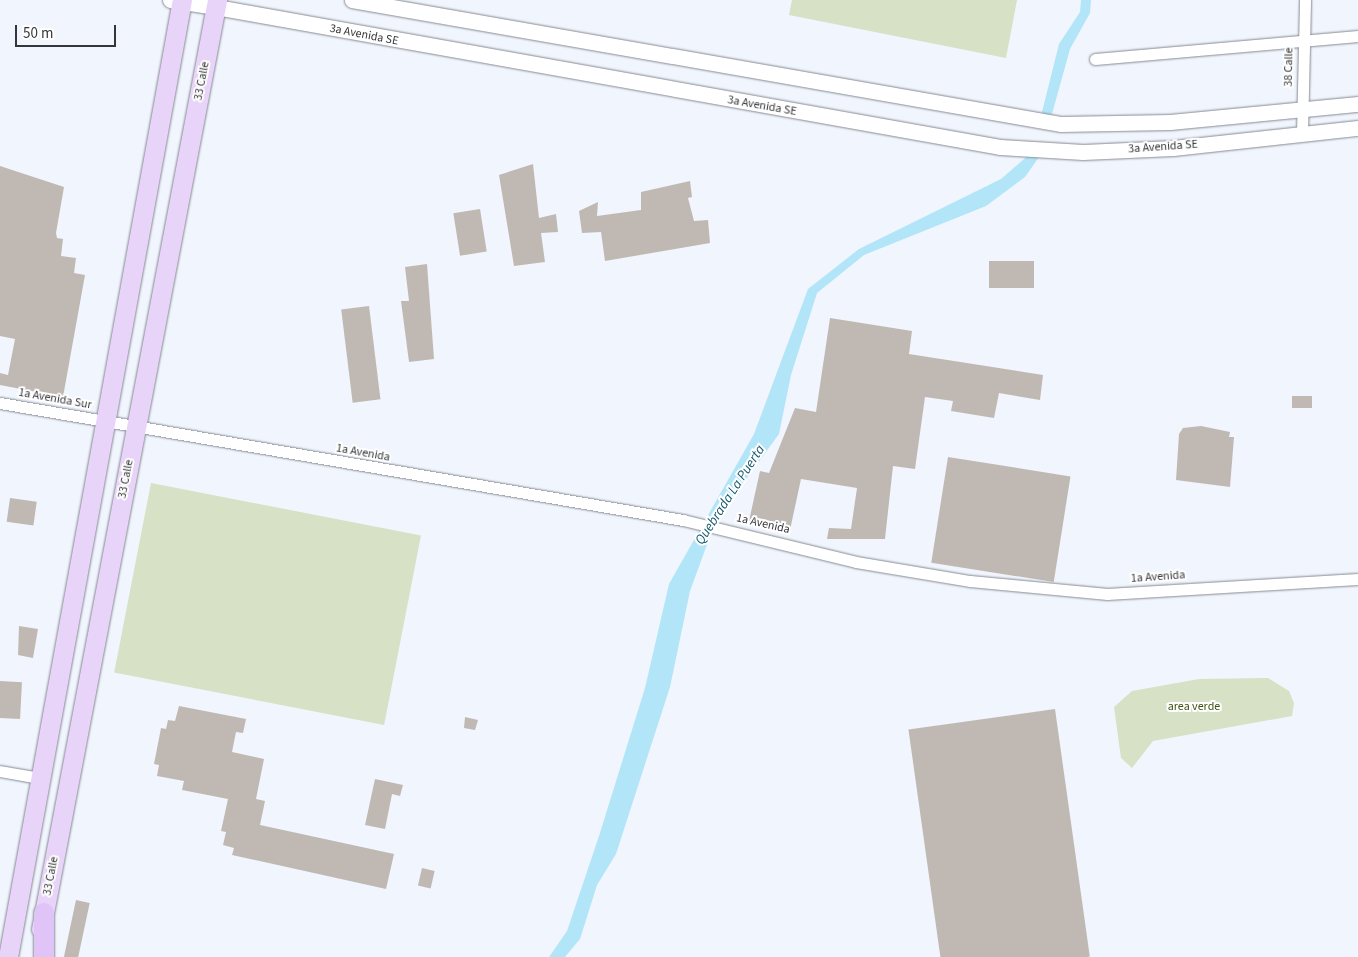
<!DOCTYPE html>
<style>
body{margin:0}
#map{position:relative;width:1358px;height:957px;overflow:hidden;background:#f1f5fd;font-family:"Source Sans 3",sans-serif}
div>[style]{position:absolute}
.green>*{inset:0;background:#d6e1c6;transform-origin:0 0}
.water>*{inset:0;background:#b2e5f8}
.building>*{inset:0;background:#c0b9b3;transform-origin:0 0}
.roads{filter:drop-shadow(0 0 1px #868a92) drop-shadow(0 0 1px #868a92)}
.minor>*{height:11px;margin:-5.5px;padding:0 5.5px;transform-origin:5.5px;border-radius:5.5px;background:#fff}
.tertiary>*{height:15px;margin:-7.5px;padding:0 7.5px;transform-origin:7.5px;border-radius:7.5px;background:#fff}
.secondary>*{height:16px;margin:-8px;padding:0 8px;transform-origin:8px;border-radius:8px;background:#fff}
.primary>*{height:19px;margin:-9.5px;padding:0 9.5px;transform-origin:9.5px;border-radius:9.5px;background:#e8d3f9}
.trunk>*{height:20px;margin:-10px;padding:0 10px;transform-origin:10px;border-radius:10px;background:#e0c4f7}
span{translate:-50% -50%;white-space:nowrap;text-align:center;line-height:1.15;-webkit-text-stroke:4px #fff;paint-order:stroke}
.street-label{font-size:12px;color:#353639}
.park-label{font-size:12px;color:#3f5215}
.water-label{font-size:14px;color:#16586c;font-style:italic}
.scale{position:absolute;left:15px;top:25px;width:101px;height:22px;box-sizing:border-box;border:2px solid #353639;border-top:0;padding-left:6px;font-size:15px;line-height:18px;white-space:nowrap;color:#353639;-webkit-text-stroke:4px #fff;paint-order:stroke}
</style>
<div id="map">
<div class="green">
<i style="clip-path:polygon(792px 0,1017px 0,1006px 58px,789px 15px)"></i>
<i style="left:151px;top:483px;width:275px;height:193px;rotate:11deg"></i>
<i style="clip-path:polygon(1268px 678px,1289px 691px,1294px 703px,1292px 716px,1153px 741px,1132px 768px,1121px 758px,1114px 707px,1132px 691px,1199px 679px)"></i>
</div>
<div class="water">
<i style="clip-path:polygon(1081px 0,1091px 0,1090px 13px,1070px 49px,1052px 114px,1046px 117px,1042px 112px,1059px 44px,1080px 12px)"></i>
<i style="clip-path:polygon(1038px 147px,1039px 157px,1025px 177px,986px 206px,864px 255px,817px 293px,791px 375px,779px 434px,716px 520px,690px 591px,670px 687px,616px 854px,597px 885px,580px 939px,565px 957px,549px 957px,567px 931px,599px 836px,645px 688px,669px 584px,754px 434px,808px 289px,859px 249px,1001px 179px)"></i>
</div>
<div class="building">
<i style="clip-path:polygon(533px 164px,539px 218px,556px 214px,558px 232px,541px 233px,545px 262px,514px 266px,499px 175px)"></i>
<i style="clip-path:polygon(0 166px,64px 187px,56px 233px,57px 238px,63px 239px,61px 256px,76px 258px,74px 273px,85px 275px,63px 397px,0 385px,0 373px,8px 375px,15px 339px,0 336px)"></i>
<i style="clip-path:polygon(690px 181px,692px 197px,688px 198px,694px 221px,708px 220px,710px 243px,605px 261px,601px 232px,582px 233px,579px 211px,598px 202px,597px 216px,641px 210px,641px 192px)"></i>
<i style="left:480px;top:209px;width:43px;height:27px;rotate:81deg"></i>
<i style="left:1034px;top:261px;width:27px;height:45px;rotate:90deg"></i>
<i style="clip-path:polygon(427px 264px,434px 359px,409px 362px,401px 301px,409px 301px,405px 267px)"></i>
<i style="left:369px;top:306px;width:94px;height:28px;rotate:83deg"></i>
<i style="clip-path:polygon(830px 318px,912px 331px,909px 354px,1043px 375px,1040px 400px,999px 393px,994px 418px,951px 411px,953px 401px,925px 397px,915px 469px,893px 466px,885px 539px,827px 539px,829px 528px,851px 529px,857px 488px,801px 479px,790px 530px,749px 521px,760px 471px,769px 473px,795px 408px,816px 412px)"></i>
<i style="left:1292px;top:396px;width:20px;height:12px"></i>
<i style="clip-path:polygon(1201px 426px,1230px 432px,1229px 437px,1234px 437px,1230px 487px,1176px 480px,1179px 434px,1183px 428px)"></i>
<i style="left:948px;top:457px;width:124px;height:107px;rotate:9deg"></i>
<i style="left:10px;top:498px;width:27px;height:24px;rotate:8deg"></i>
<i style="clip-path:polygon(19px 626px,38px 629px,33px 658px,18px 655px)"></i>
<i style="left:0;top:681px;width:22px;height:37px;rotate:3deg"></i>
<i style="clip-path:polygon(179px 706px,246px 719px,243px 733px,236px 732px,232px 752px,264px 759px,256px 799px,265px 801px,260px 825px,394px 854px,386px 889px,232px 855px,234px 848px,223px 845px,226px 832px,221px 831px,228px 799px,182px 790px,184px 781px,157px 776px,159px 765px,154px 764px,161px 728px,166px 729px,168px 720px,175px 721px)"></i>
<i style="left:1055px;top:709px;width:250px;height:148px;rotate:82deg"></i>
<i style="clip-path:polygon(465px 717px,478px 720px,475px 730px,464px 728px)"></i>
<i style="clip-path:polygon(375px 779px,403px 785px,400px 796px,392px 794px,385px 829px,365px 825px)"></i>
<i style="left:422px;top:868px;width:13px;height:18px;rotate:13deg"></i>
<i style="left:76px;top:900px;width:14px;height:58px;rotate:12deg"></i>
</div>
<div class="roads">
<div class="minor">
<i style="left:1095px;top:59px;width:264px;rotate:-5deg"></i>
<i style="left:1302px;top:134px;width:134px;rotate:-88.7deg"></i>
<i style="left:0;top:403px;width:693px;rotate:9.72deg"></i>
<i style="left:683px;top:520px;width:178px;rotate:13.6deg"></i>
<i style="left:856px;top:562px;width:116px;rotate:9.5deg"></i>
<i style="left:970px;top:581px;width:138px;rotate:5.4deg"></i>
<i style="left:1107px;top:594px;width:251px;rotate:-3.4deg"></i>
<i style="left:0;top:771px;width:39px;rotate:10deg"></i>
</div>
<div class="tertiary">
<i style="left:352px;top:0;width:720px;rotate:9.92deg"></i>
<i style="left:1061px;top:124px;width:109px;rotate:-1.1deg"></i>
<i style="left:1170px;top:122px;width:189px;rotate:-5.5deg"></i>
<i style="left:216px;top:7px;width:796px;rotate:10.12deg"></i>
<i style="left:1000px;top:147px;width:83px;rotate:3.4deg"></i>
<i style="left:1083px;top:152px;width:90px;rotate:-2.5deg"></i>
<i style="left:1173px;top:148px;width:186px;rotate:-6.2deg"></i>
</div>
<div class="secondary">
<i style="left:171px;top:0;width:46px;rotate:8.8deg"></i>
</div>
<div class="primary">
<i style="left:41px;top:929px;width:946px;rotate:-79.27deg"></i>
<i style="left:8px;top:957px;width:973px;rotate:-79.7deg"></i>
</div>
<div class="trunk">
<i style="left:44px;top:913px;width:44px;rotate:90deg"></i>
</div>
</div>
<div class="street-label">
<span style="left:364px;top:35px;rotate:11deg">3a Avenida SE</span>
<span style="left:1289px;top:67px;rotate:-89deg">38 Calle</span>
<span style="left:202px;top:81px;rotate:-79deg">33 Calle</span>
<span style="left:762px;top:106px;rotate:10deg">3a Avenida SE</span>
<span style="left:1163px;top:147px;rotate:-4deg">3a Avenida SE</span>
<span style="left:55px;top:399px;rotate:10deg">1a Avenida Sur</span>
<span style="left:363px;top:453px;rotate:10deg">1a Avenida</span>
<span style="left:126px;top:479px;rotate:-79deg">33 Calle</span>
<span style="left:763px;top:524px;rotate:13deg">1a Avenida</span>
<span style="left:1158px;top:577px;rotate:-4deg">1a Avenida</span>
<span style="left:51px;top:876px;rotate:-79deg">33 Calle</span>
</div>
<div class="park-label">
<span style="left:1194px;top:707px">area verde</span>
</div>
<div class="water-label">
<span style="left:730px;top:495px;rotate:-57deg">Quebrada La Puerta</span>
</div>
<div class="scale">50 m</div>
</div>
